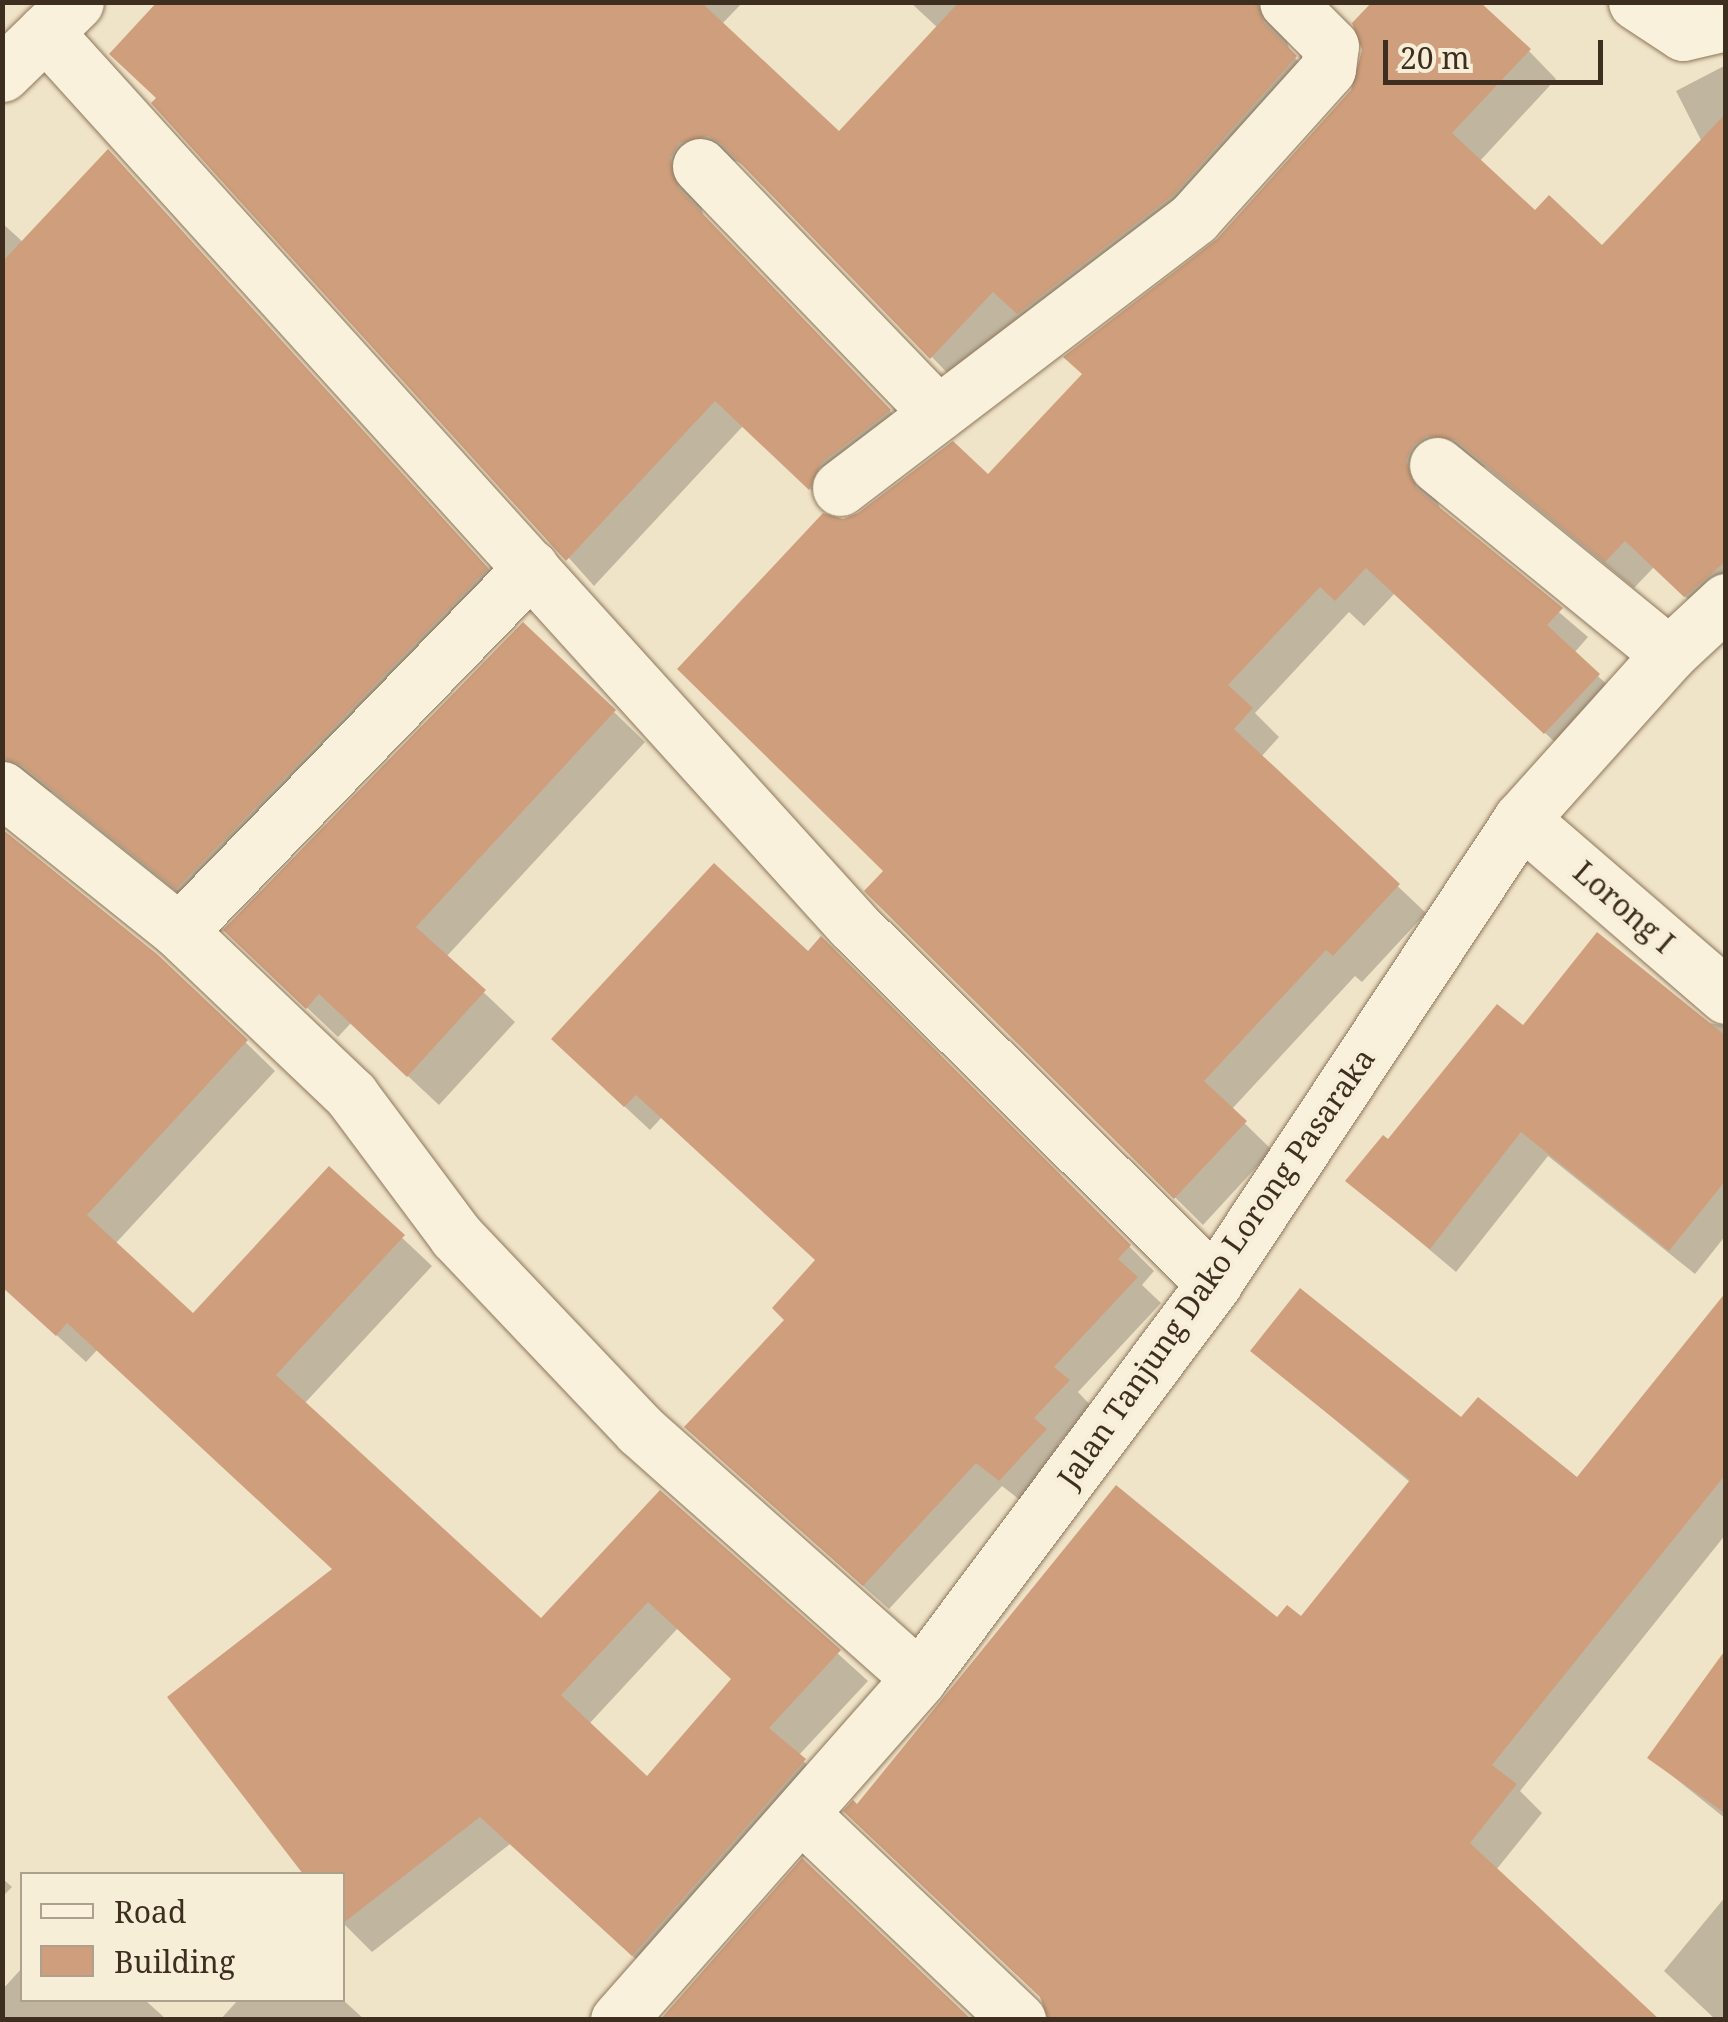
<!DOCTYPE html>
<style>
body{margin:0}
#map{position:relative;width:1728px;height:2022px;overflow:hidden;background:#f0e4c8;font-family:"Noto Serif",serif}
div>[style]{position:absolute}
.shadow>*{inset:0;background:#0003}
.building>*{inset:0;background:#cf9f7d}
.roads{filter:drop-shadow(0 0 2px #8d765c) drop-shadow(0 0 2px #8d765c)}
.minor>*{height:55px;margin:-27.5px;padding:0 27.5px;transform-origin:27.5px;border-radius:27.5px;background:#faf1dc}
span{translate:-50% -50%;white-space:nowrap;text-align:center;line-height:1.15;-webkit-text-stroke:8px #f7eed8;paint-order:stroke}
.street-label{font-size:30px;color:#3d2e20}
.frame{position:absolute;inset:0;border:5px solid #3d2e20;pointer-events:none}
.legend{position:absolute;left:20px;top:1872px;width:325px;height:130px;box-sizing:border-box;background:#f7eed8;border:2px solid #ada18e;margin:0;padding:12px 18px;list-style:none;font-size:30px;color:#3d2e20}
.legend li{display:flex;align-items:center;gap:20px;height:50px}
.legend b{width:50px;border:2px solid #ada18e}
.scale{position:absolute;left:1383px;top:40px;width:220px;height:45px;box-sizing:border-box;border:5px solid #3d2e20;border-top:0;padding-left:12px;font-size:30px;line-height:35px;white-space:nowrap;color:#3d2e20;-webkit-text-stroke:8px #f7eed8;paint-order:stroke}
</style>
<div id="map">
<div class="shadow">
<i style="clip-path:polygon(160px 2px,743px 2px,721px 25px,839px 135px,938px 28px,910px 2px,1261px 2px,1283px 24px,1290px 53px,1322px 85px,958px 384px,750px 169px,736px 161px,706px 169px,695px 186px,704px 217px,916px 438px,837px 514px,743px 426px,594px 586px,159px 99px)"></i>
<i style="clip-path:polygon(1529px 51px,1556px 79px,1479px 162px,1535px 214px,1602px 248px,1702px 142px,1676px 91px,1726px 65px,1726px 610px,1713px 623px,1654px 567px,1634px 588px,1486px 467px,1455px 462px,1433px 490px,1441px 511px,1588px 637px,1574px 653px,1626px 703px,1574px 760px,1395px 593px,1364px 626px,1349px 612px,1255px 713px,1279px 737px,1261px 757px,1426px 913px,1362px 982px,1355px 976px,1231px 1110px,1272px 1150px,1203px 1225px,878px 903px,886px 871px,846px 523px,988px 478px)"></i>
<i style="clip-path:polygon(109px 152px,515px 598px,206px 916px,52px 792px,21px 787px,2px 816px,2px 223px,24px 243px)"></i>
<i style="clip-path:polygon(614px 712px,645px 742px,446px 957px,515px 1022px,439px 1105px,351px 1023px,338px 1037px,257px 960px)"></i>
<i style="clip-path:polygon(821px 940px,1154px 1271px,1142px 1285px,1161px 1303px,1078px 1392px,1092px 1407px,1058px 1444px,1070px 1456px,1025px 1504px,1002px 1486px,889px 1609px,712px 1452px,817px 1261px,662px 1117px,650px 1130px,579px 1064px,808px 954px)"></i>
<i style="clip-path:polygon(evenodd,157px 956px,275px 1071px,115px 1244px,193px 1317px,329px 1169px,432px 1266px,304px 1404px,541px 1622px,661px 1493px,868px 1681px,798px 1756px,833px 1790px,662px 1983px,510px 1844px,372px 1952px,342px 1922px,342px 1874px,306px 1874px,171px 1697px,334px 1570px,97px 1350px,86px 1362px,2px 1285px,157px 956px,678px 1628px,733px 1680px,648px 1779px,589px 1724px,678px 1628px)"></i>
<i style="clip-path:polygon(1704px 1022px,1726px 1026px,1726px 1235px,1695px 1274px,1548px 1156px,1456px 1272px,1348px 1181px,1388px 1143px)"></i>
<i style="clip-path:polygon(1726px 1325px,1726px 1534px,1520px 1791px,1542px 1813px,1496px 1870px,1043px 1999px,857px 1808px,1278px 1621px,1301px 1620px,1411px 1483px,1253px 1351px,1462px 1421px,1577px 1481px)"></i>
<i style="clip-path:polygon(1726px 1653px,1726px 1819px,1650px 1758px)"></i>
<i style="clip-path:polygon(2px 1878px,12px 1887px,2px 1897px)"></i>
<i style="clip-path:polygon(1726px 1896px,1726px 2020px,1716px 2020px,1664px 1971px)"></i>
<i style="clip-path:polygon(22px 1968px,22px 2000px,145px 2000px,167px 2020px,2px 2020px,2px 1990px)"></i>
<i style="clip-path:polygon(342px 1999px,365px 2020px,220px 2020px,238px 2000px)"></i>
</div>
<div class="building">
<i style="clip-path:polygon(157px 2px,701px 2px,839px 131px,959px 2px,1257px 2px,1264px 23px,1297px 56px,1173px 195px,1017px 314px,993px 292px,930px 359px,722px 144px,708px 136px,679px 143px,670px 158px,678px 188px,891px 410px,821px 463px,809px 490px,715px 401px,566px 561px,151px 103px,156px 98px,109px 54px)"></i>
<i style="clip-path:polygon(1372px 2px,1480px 2px,1531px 49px,1452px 133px,1535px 210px,1549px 195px,1602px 245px,1726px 113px,1726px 561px,1684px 597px,1625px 541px,1605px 562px,1456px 440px,1427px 436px,1413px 445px,1406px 461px,1417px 489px,1563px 608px,1547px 625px,1600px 674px,1544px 734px,1366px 568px,1335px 601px,1320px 587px,1228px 685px,1253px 708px,1234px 729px,1400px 884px,1333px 956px,1326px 950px,1204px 1081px,1247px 1121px,1174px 1199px,877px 904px,864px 891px,883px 871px,677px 669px,823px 513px,843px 519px,858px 513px,953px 441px,988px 474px,1082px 374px,1063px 357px,1217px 239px,1351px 90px,1362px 50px,1352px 23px)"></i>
<i style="clip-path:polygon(108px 149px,488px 568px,176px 889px,22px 765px,2px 758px,2px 262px)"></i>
<i style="clip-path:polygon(523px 622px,616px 710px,416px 927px,486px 990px,407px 1077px,319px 994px,306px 1009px,223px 930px)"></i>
<i style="clip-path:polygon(evenodd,2px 829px,158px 955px,248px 1040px,87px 1215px,193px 1313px,329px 1166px,405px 1235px,276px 1375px,541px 1618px,660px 1490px,841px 1650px,769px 1728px,806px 1759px,632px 1956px,480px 1817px,342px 1924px,342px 1874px,303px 1874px,167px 1697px,332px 1569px,67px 1323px,56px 1336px,2px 1287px,2px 829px,648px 1602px,731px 1679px,647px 1776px,561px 1695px,648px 1602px)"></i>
<i style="clip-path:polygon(714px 863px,808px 951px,821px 936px,1131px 1245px,1118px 1259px,1138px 1277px,1054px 1367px,1070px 1380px,1034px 1418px,1047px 1429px,999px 1481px,976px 1463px,863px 1586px,684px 1427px,784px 1320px,772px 1308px,815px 1260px,636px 1095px,624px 1107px,551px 1039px)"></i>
<i style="clip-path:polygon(1597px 932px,1726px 1036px,1726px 1180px,1669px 1251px,1521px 1132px,1430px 1249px,1345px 1181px,1383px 1135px,1388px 1139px,1497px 1004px,1523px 1025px)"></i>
<i style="clip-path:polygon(1300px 1288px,1461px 1417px,1478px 1397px,1577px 1477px,1726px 1292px,1726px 1474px,1492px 1765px,1517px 1784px,1470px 1843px,1660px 2020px,1048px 2020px,1040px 1997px,843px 1811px,853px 1800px,857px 1804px,1116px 1485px,1277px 1617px,1287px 1605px,1301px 1616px,1410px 1480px,1250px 1351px)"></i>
<i style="clip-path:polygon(1726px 1649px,1726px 1814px,1647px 1758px)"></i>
<i style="clip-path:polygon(802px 1858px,972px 2020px,660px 2020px)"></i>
</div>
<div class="roads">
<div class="minor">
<i style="left:1636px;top:2px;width:56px;rotate:33.4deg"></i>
<i style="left:1683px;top:33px;width:44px;rotate:-13.1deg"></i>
<i style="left:45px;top:32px;width:1206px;rotate:47.86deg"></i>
<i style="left:854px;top:926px;width:507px;rotate:44.76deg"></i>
<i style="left:2px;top:74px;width:103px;rotate:-44.2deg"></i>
<i style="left:700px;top:166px;width:343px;rotate:46.1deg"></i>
<i style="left:1437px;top:465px;width:299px;rotate:39.2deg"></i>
<i style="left:840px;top:488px;width:445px;rotate:-37.3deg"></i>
<i style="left:1194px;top:218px;width:200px;rotate:-48deg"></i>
<i style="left:1328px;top:69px;width:23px;rotate:-83deg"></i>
<i style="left:1331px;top:46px;width:62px;rotate:-135deg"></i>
<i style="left:2px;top:789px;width:227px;rotate:38.7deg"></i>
<i style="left:179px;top:931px;width:238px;rotate:43.6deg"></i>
<i style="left:351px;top:1095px;width:176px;rotate:53.3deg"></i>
<i style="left:456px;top:1236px;width:267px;rotate:46.5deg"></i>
<i style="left:640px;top:1430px;width:373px;rotate:41.6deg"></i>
<i style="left:1521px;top:819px;width:271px;rotate:40.8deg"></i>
<i style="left:179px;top:931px;width:506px;rotate:-45.88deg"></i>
<i style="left:802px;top:1815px;width:298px;rotate:43.5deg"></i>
<i style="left:618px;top:2020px;width:456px;rotate:-48.6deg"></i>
<i style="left:919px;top:1678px;width:493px;rotate:-53.2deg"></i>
<i style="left:1214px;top:1283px;width:556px;rotate:-56.51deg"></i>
<i style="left:1521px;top:819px;width:222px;rotate:-48.1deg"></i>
<i style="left:1669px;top:654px;width:78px;rotate:-42.9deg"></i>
</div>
</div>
<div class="street-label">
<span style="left:1624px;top:907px;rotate:41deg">Lorong I</span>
<span style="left:1216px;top:1268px;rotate:-55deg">Jalan Tanjung Dako Lorong Pasaraka</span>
</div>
<div class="frame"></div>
<ul class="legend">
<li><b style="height:12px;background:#faf1dc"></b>Road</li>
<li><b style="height:28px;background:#cf9f7d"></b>Building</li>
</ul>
<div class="scale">20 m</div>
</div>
